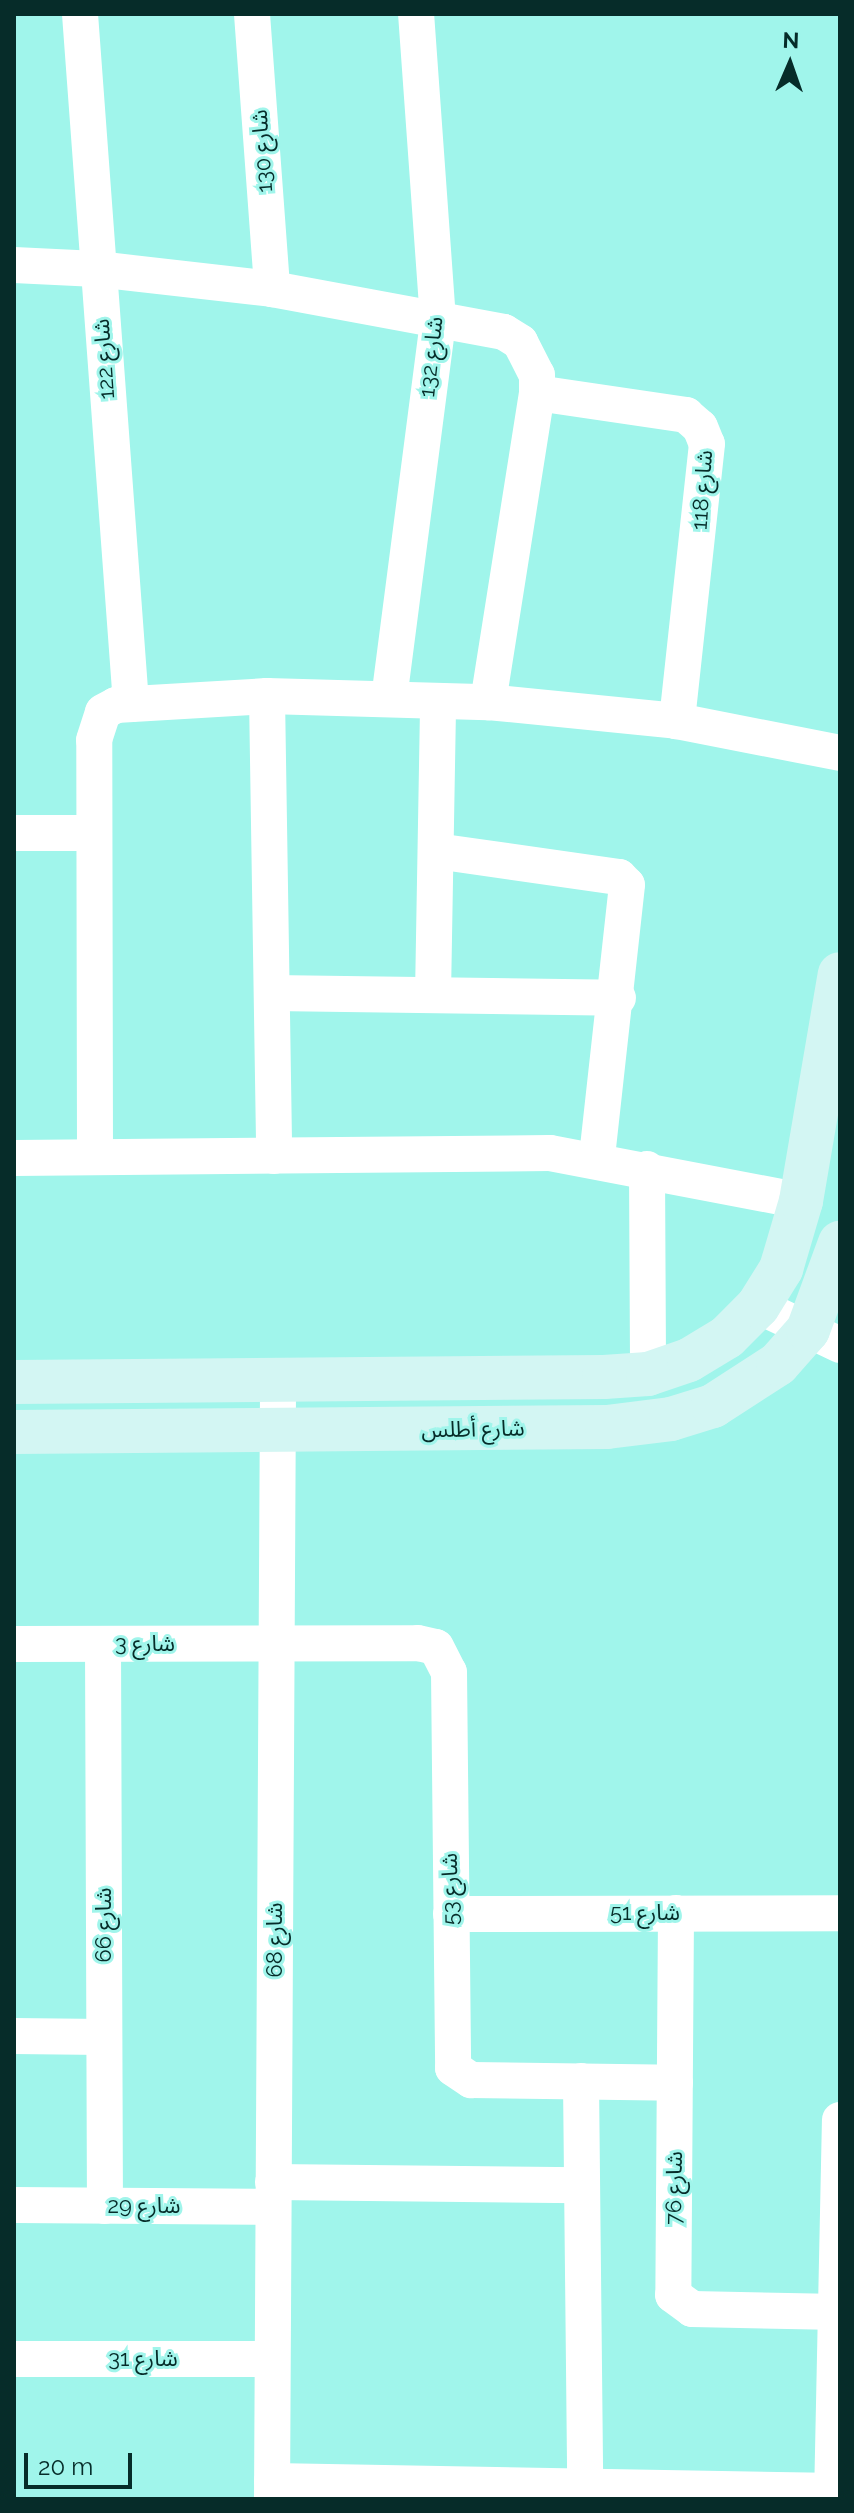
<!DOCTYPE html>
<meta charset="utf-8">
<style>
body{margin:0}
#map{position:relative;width:854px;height:2513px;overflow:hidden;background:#a0f5eb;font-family:Raleway,"Noto Sans Arabic",sans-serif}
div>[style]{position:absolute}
.street>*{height:36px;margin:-18px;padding:0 18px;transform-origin:18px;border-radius:18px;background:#fff}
.secondary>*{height:44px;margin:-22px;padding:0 22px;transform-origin:22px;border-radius:22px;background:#d3f6f3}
span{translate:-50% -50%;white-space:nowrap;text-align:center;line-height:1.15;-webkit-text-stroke:6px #a0f5eb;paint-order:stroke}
.street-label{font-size:22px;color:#062c29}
.frame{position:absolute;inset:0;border:16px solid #062c29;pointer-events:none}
.north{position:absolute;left:750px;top:24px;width:80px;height:80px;-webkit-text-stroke:6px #a0f5eb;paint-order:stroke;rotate:2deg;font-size:22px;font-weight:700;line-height:32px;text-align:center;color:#062c29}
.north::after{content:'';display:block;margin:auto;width:28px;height:36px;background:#062c29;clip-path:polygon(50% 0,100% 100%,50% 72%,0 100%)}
.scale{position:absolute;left:24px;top:2453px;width:108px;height:36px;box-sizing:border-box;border:4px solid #062c29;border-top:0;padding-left:10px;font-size:24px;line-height:28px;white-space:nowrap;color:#062c29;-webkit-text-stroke:6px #a0f5eb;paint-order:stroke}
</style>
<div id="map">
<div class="street">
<i style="left:80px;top:14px;width:692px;rotate:85.77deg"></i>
<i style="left:252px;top:14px;width:276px;rotate:85.8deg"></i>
<i style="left:14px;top:265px;width:83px;rotate:2.8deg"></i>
<i style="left:97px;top:269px;width:176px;rotate:6.5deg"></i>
<i style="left:272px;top:289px;width:236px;rotate:10.5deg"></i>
<i style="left:504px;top:332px;width:19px;rotate:32deg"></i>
<i style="left:520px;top:342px;width:37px;rotate:63deg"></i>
<i style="left:537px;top:375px;width:18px;rotate:90deg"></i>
<i style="left:537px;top:393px;width:313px;rotate:99deg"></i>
<i style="left:537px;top:393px;width:151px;rotate:8.4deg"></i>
<i style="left:686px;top:415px;width:18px;rotate:41deg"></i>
<i style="left:700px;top:427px;width:18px;rotate:68deg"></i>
<i style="left:707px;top:444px;width:279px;rotate:96.2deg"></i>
<i style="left:267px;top:696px;width:460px;rotate:89.1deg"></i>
<i style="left:389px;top:699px;width:382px;rotate:-82.6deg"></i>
<i style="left:438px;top:320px;width:307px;rotate:-94.1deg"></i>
<i style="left:14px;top:833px;width:80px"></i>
<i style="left:436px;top:851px;width:185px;rotate:8.1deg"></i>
<i style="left:619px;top:877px;width:11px;rotate:45deg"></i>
<i style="left:627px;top:885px;width:275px;rotate:96.3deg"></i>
<i style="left:272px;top:993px;width:346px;rotate:0.8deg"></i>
<i style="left:433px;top:995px;width:294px;rotate:-89deg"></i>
<i style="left:95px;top:1157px;width:417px;rotate:-90.1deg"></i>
<i style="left:94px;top:740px;width:29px;rotate:-72deg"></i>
<i style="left:103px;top:712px;width:15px;rotate:-28deg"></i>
<i style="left:116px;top:705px;width:151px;rotate:-3.4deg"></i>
<i style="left:267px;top:696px;width:221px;rotate:1.6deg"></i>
<i style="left:488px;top:702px;width:190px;rotate:5.7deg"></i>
<i style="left:677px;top:721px;width:166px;rotate:11.1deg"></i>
<i style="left:14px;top:1158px;width:536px;rotate:-0.53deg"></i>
<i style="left:550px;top:1153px;width:256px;rotate:10.8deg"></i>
<i style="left:647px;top:1169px;width:205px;rotate:89.7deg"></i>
<i style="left:758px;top:1306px;width:91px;rotate:25.4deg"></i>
<i style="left:14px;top:1644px;width:404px;rotate:-0.1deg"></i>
<i style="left:418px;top:1643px;width:18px;rotate:13deg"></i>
<i style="left:436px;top:1647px;width:28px;rotate:63deg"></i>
<i style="left:449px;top:1672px;width:396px;rotate:89.4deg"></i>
<i style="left:453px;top:2068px;width:22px;rotate:34deg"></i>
<i style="left:471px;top:2080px;width:204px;rotate:0.8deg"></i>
<i style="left:103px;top:1644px;width:562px;rotate:89.8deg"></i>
<i style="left:676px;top:1913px;width:382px;rotate:90.4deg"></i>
<i style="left:673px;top:2295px;width:24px;rotate:36deg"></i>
<i style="left:692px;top:2309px;width:148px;rotate:1.2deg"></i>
<i style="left:451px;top:1914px;width:389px;rotate:-0.1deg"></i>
<i style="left:14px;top:2036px;width:90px;rotate:0.6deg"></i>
<i style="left:581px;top:2081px;width:406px;rotate:89.4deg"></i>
<i style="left:273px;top:2182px;width:308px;rotate:0.6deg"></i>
<i style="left:14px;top:2205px;width:259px;rotate:0.4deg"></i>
<i style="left:14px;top:2359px;width:258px"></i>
<i style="left:272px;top:2481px;width:568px;rotate:1.01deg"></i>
<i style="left:272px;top:2499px;width:1119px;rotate:-89.69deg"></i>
<i style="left:832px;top:2499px;width:379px;rotate:-88.8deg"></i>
</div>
<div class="secondary">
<i style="left:14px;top:1382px;width:590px;rotate:-0.49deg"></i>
<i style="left:604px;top:1377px;width:44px;rotate:-3.9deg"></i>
<i style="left:648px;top:1374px;width:43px;rotate:-18.9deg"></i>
<i style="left:689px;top:1360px;width:44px;rotate:-31.2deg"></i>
<i style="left:727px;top:1337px;width:44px;rotate:-45deg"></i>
<i style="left:758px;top:1306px;width:44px;rotate:-58.1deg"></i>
<i style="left:781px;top:1269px;width:71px;rotate:-73.6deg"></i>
<i style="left:801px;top:1201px;width:230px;rotate:-80.3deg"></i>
<i style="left:14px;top:1432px;width:593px;rotate:-0.48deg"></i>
<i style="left:607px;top:1427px;width:64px;rotate:-7.1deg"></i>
<i style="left:671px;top:1419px;width:44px;rotate:-17.2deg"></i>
<i style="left:713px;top:1406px;width:77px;rotate:-32.9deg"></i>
<i style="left:778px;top:1364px;width:45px;rotate:-48.6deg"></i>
<i style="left:808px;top:1330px;width:93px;rotate:-69.8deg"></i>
</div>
<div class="street-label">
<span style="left:262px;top:151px;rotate:-94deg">شارع 130</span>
<span style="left:431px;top:357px;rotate:-84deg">شارع 132</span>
<span style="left:104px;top:359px;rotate:-94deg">شارع 122</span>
<span style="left:702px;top:490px;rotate:-86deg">شارع 118</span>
<span style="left:473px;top:1429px;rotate:-1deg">شارع أطلس</span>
<span style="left:145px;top:1644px">شارع 3</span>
<span style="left:450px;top:1889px;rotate:-91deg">شارع 53</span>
<span style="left:645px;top:1913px">شارع 51</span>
<span style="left:104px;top:1925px;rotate:-90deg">شارع 66</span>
<span style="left:275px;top:1940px;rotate:-90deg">شارع 68</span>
<span style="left:674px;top:2188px;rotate:-89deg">شارع 76</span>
<span style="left:144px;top:2206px">شارع 29</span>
<span style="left:143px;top:2359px">شارع 31</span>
</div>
<div class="frame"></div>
<div class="north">N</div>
<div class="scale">20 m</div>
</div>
